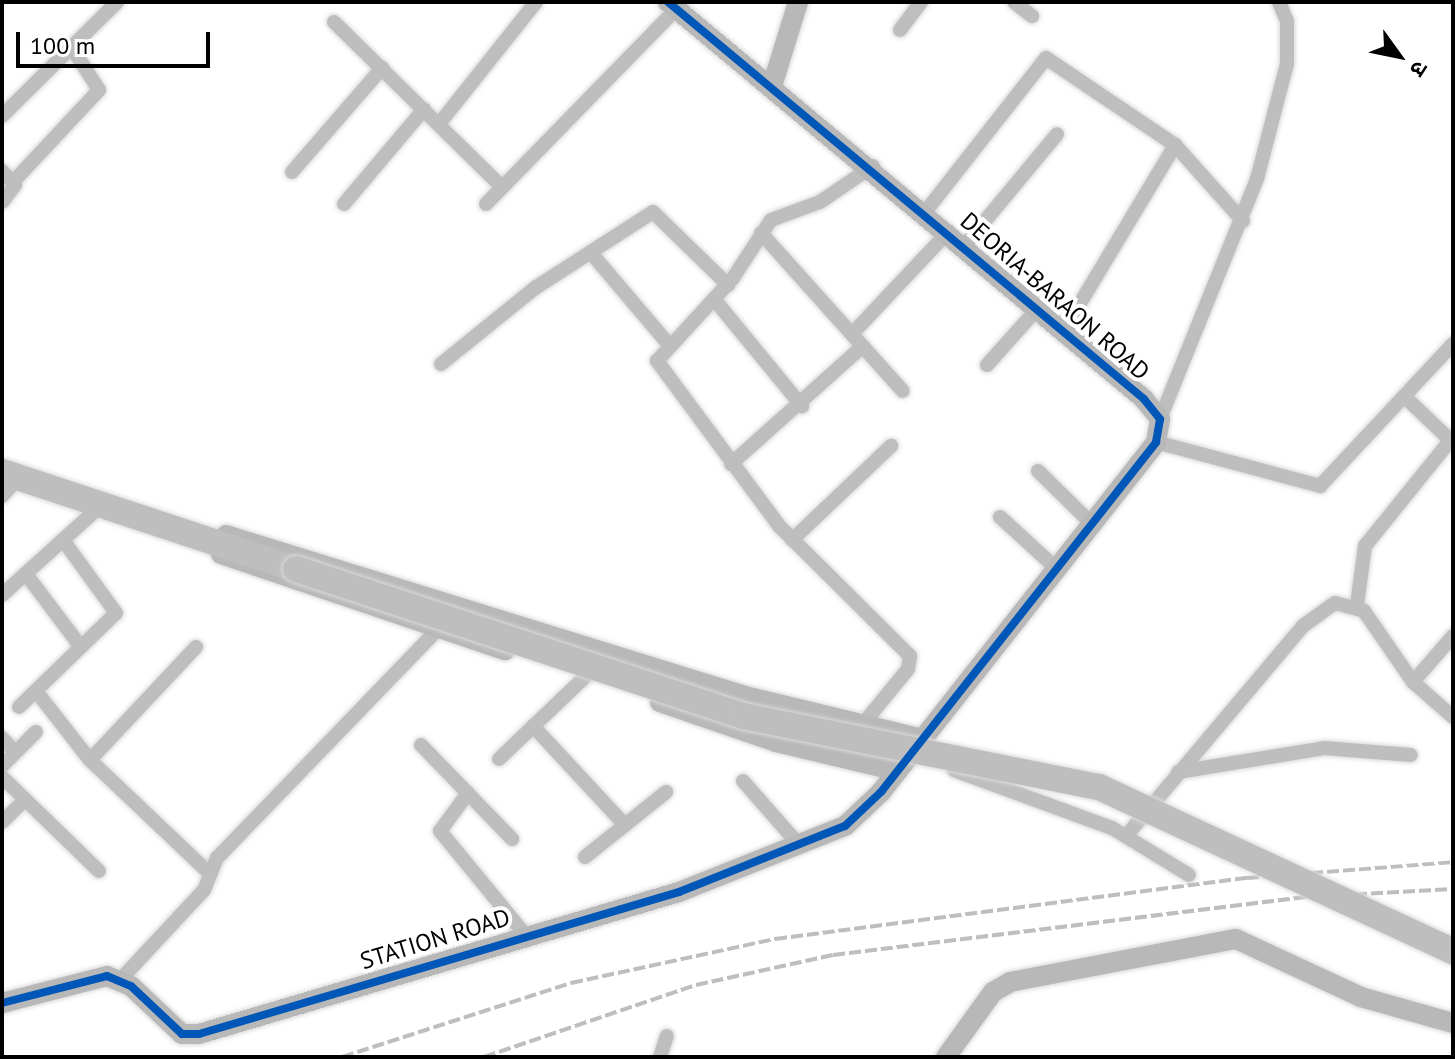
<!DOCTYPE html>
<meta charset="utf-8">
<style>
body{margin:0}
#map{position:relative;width:1455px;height:1059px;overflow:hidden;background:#fff;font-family:"PT Sans","Noto Sans Devanagari",sans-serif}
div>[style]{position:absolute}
.roads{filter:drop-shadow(0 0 2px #dbdbdb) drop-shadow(0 0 2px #dbdbdb)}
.street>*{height:14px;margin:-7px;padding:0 7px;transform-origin:7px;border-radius:7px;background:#bebebe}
.secondary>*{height:20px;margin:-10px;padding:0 10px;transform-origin:10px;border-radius:10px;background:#b8b8b8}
.highway>*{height:26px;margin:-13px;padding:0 13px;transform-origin:13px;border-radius:13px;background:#bebebe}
.rail>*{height:4px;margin-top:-2px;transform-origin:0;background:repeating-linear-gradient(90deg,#bebebe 0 12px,transparent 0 16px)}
.bridges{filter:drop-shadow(0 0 2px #dbdbdb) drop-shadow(0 0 2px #dbdbdb)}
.highway-bridge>*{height:26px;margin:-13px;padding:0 13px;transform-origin:13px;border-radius:13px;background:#bebebe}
.cycleway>*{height:8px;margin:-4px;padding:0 4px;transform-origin:4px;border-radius:4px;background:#0057b8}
span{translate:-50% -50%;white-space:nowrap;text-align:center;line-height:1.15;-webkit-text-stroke:8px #fff;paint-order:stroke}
.street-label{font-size:24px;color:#000}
.frame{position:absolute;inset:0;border:4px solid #000;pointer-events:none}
.north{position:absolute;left:1359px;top:16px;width:80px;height:80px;-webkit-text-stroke:6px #fff;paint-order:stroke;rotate:123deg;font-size:22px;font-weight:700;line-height:32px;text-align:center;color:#000}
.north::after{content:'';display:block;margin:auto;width:28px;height:36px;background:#000;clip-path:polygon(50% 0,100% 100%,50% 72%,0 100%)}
.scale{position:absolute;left:16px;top:32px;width:194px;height:36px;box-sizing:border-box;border:4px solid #000;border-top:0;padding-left:10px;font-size:24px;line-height:28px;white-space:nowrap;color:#000;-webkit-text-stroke:6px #fff;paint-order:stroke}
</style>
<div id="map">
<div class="roads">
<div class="street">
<i style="left:1014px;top:2px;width:23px;rotate:38deg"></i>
<i style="left:334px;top:22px;width:235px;rotate:44.5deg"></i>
<i style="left:900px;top:30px;width:35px;rotate:-53deg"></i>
<i style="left:2px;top:116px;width:162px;rotate:-44.7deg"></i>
<i style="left:439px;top:124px;width:156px;rotate:-51.5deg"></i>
<i style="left:2px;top:171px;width:19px;rotate:47deg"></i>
<i style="left:15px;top:185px;width:21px;rotate:127deg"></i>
<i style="left:292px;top:172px;width:138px;rotate:-49.1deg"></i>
<i style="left:13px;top:182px;width:126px;rotate:-46.9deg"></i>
<i style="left:99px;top:90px;width:50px;rotate:-122.7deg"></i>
<i style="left:344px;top:204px;width:124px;rotate:-49.9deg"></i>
<i style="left:486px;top:204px;width:274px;rotate:-45.7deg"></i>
<i style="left:926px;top:211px;width:194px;rotate:-51.9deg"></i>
<i style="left:1046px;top:58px;width:156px;rotate:34deg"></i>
<i style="left:1175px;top:145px;width:102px;rotate:48.2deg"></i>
<i style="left:761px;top:233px;width:212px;rotate:48.1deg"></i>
<i style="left:965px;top:245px;width:144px;rotate:-50.3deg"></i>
<i style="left:592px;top:254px;width:121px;rotate:49.7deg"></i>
<i style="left:714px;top:299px;width:139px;rotate:50.6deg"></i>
<i style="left:1064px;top:330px;width:216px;rotate:-59deg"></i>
<i style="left:852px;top:334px;width:141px;rotate:-46.7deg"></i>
<i style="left:441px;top:364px;width:121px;rotate:-39deg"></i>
<i style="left:535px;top:288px;width:140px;rotate:-32.8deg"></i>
<i style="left:653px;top:212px;width:105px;rotate:44.2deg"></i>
<i style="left:987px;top:365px;width:76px;rotate:-48.2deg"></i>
<i style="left:1405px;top:397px;width:62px;rotate:43.7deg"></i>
<i style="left:1160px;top:419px;width:259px;rotate:-68deg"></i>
<i style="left:1257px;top:179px;width:119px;rotate:-75.4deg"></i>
<i style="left:1287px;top:64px;width:43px;rotate:-90deg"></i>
<i style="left:1287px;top:21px;width:21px;rotate:-113deg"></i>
<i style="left:1156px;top:442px;width:170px;rotate:15deg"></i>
<i style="left:1320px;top:486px;width:195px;rotate:-46.9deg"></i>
<i style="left:731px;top:464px;width:177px;rotate:-41.8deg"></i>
<i style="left:1038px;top:471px;width:76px;rotate:44.5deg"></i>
<i style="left:2px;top:496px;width:30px;rotate:-48deg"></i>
<i style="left:1000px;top:517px;width:77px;rotate:42.4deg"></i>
<i style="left:792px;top:540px;width:137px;rotate:-43.5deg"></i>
<i style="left:26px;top:574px;width:91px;rotate:53deg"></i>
<i style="left:2px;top:595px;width:139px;rotate:-42.1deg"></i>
<i style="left:1357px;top:605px;width:60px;rotate:-82.3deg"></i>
<i style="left:1365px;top:546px;width:140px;rotate:-51.1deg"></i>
<i style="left:1413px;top:682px;width:61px;rotate:-49deg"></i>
<i style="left:36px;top:691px;width:88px;rotate:52deg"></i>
<i style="left:90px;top:760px;width:166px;rotate:43.5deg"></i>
<i style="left:19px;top:707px;width:135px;rotate:-44.1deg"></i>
<i style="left:116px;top:613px;width:90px;rotate:-126deg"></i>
<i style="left:863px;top:724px;width:71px;rotate:-50.7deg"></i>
<i style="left:908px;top:669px;width:13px;rotate:-81deg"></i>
<i style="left:910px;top:656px;width:183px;rotate:-135.2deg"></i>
<i style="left:780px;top:527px;width:207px;rotate:-126.5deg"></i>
<i style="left:657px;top:361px;width:113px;rotate:-47.5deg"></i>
<i style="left:733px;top:278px;width:69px;rotate:-56.8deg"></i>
<i style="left:771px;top:220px;width:52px;rotate:-20.2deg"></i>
<i style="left:820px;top:202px;width:64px;rotate:-34.2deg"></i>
<i style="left:533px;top:726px;width:135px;rotate:47.1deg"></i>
<i style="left:2px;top:738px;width:19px;rotate:47deg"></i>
<i style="left:421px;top:745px;width:131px;rotate:45.9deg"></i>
<i style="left:499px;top:759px;width:120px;rotate:-43.7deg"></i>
<i style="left:90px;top:760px;width:155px;rotate:-46.8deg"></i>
<i style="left:2px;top:766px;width:48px;rotate:-45deg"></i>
<i style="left:954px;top:770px;width:168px;rotate:20.2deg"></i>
<i style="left:1112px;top:828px;width:90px;rotate:31.4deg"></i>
<i style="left:1178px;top:772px;width:148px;rotate:-9.3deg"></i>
<i style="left:1324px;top:748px;width:87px;rotate:4.6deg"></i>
<i style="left:2px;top:777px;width:135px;rotate:44.1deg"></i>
<i style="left:743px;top:781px;width:86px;rotate:48.8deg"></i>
<i style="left:468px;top:793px;width:47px;rotate:126.4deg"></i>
<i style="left:440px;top:831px;width:131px;rotate:50.6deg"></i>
<i style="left:2px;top:822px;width:32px;rotate:-44deg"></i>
<i style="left:1127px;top:835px;width:273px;rotate:-49.9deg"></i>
<i style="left:1303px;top:626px;width:39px;rotate:-36deg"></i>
<i style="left:1335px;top:603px;width:30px;rotate:15deg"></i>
<i style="left:1364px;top:611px;width:86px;rotate:55.4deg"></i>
<i style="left:1413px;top:682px;width:53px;rotate:41.2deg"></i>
<i style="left:585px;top:857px;width:104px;rotate:-38.7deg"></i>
<i style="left:121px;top:979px;width:122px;rotate:-47deg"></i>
<i style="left:204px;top:890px;width:35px;rotate:-68deg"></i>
<i style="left:217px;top:858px;width:315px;rotate:-46deg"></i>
<i style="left:660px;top:1057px;width:22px;rotate:-72deg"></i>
</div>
<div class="secondary">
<i style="left:773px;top:83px;width:85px;rotate:-72.8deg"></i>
<i style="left:226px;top:535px;width:543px;rotate:17.23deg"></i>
<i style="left:745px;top:696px;width:183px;rotate:13.6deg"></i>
<i style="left:221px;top:554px;width:300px;rotate:18.7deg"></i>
<i style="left:660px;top:702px;width:123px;rotate:19deg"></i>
<i style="left:776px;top:742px;width:125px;rotate:13.4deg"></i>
<i style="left:2px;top:1003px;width:108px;rotate:-14.4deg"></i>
<i style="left:107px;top:976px;width:26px;rotate:23deg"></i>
<i style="left:131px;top:986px;width:70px;rotate:43.3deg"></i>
<i style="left:182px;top:1034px;width:17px"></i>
<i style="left:199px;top:1034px;width:501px;rotate:-16.48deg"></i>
<i style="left:679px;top:892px;width:179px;rotate:-21.7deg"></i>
<i style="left:845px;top:826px;width:50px;rotate:-43.4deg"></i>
<i style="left:881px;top:792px;width:445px;rotate:-51.8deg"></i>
<i style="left:1156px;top:442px;width:23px;rotate:-80deg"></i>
<i style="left:1160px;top:419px;width:26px;rotate:-129deg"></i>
<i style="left:1144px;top:399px;width:620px;rotate:-140.17deg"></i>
<i style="left:946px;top:1057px;width:80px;rotate:-54.1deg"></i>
<i style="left:993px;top:992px;width:20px;rotate:-30deg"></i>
<i style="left:1010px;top:982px;width:230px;rotate:-10.8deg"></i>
<i style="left:1236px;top:939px;width:138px;rotate:24.9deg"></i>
<i style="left:1361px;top:997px;width:96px;rotate:15.8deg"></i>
</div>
<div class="highway">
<i style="left:2px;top:472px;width:310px;rotate:18.3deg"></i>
</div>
</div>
<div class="rail">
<i style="left:342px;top:1057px;width:241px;rotate:-17.9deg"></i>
<i style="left:571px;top:983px;width:209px;rotate:-12.2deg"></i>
<i style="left:775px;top:939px;width:476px;rotate:-7.4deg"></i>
<i style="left:1247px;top:878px;width:207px;rotate:-4.4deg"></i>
<i style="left:484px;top:1057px;width:224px;rotate:-18.8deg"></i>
<i style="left:696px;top:985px;width:140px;rotate:-12.4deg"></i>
<i style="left:833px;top:955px;width:478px;rotate:-7deg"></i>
<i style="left:1307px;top:897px;width:146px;rotate:-3.1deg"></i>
</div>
<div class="bridges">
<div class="highway-bridge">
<i style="left:296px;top:569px;width:471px;rotate:18.2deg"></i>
<i style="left:743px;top:716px;width:363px;rotate:11.3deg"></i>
<i style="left:1099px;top:787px;width:390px;rotate:24.9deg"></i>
</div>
</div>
<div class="cycleway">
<i style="left:2px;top:1003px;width:108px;rotate:-14.4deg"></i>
<i style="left:107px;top:976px;width:26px;rotate:23deg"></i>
<i style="left:131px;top:986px;width:70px;rotate:43.3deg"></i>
<i style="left:182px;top:1034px;width:17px"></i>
<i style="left:199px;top:1034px;width:501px;rotate:-16.48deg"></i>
<i style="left:679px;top:892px;width:179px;rotate:-21.7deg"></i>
<i style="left:845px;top:826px;width:50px;rotate:-43.4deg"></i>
<i style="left:881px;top:792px;width:445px;rotate:-51.8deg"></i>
<i style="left:1156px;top:442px;width:23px;rotate:-80deg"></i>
<i style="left:1160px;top:419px;width:26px;rotate:-129deg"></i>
<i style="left:1144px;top:399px;width:620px;rotate:-140.17deg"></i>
</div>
<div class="street-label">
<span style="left:1055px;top:296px;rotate:41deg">DEORIA-BARAON ROAD</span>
<span style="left:435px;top:939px;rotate:-17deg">STATION ROAD</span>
</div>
<div class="frame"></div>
<div class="north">उ</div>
<div class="scale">100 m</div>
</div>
